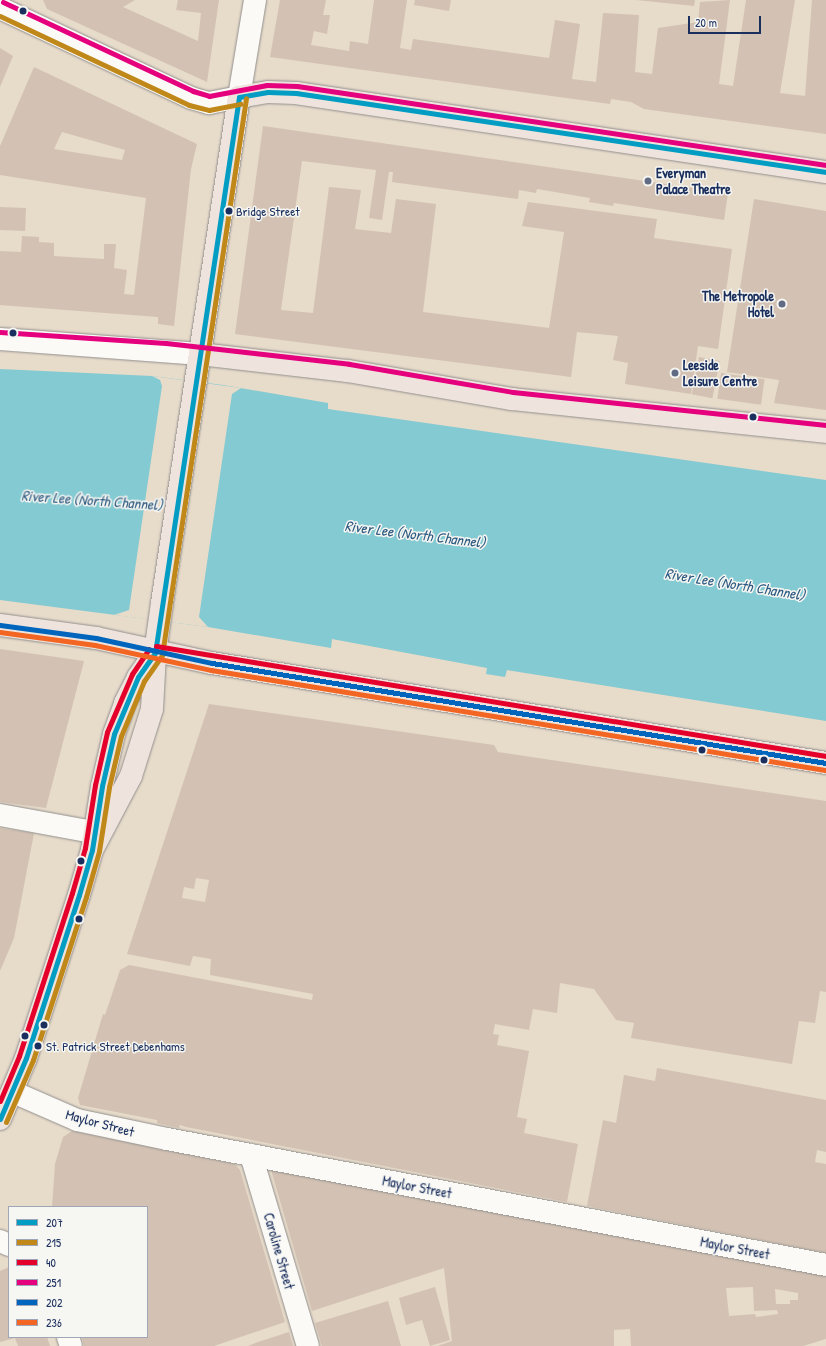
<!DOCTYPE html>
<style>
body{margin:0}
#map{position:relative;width:826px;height:1346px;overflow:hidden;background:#e7dbca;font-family:"Patrick Hand",sans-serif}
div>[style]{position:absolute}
.water>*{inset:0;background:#84cad2}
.pier>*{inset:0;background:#e7dbca}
.building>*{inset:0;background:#d3c2b3;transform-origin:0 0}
.roads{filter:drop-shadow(0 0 1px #918f8e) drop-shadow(0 0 1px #918f8e)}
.minor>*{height:22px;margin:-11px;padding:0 11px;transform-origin:11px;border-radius:11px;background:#fbfaf7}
.major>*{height:22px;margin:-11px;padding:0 11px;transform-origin:11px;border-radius:11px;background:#efe4dd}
.highway>*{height:22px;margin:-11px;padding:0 11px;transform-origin:11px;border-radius:11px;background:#efe4dd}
.bus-1>*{height:5px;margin:-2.5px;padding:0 2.5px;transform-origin:2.5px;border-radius:2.5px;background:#039dc3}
.bus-2>*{height:5px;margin:-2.5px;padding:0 2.5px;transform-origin:2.5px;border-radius:2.5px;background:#c08818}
.bus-3>*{height:5px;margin:-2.5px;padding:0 2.5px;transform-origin:2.5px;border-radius:2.5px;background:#e4002b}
.bus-4>*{height:5px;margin:-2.5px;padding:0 2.5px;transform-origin:2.5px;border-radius:2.5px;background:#e5007d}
.bus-5>*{height:5px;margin:-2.5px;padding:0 2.5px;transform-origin:2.5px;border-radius:2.5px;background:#0065bd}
.bus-6>*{height:5px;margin:-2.5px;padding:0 2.5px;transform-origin:2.5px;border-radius:2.5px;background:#f26522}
.dots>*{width:11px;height:11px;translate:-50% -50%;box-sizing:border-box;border:2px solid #f6f6f2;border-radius:50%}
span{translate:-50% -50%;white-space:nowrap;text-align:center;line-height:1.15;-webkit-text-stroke:3px #f6f6f2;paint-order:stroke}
.bus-label{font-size:13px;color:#1b2f5e}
.left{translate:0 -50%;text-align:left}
.poi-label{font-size:14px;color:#1b2f5e;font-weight:700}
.right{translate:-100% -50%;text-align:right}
.street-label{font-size:14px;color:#1b2f5e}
.water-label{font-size:15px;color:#2e5b82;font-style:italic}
.legend{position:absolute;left:8px;top:1206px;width:140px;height:132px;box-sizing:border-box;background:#f6f6f2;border:1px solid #9ea6b7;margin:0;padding:5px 7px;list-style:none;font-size:12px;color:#1b2f5e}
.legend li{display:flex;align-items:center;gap:8px;height:20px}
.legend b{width:20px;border:1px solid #9ea6b7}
.scale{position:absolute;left:688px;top:16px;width:73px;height:18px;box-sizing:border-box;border:2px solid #1b2f5e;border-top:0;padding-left:5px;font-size:12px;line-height:14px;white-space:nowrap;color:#1b2f5e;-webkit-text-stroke:3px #f6f6f2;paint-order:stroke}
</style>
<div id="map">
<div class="water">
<i style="clip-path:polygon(0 369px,152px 376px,223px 385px,328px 403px,328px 409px,826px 480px,826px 721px,507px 670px,505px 677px,486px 674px,487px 668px,332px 639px,331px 648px,208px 627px,0 600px)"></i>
</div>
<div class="pier">
<i style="clip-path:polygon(152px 376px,241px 388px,232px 394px,199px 617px,208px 627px,114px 615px,129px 610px,162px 386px,160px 380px)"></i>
</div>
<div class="building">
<i style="clip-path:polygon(43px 0,135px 0,123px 7px,198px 41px,201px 13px,176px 10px,178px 0,219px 0,207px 82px,47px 9px)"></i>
<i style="clip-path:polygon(280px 0,326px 0,323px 15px,330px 15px,327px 34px,314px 31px,311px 45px,349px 51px,350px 41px,368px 44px,374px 0,407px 0,400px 48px,411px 50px,413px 39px,549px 58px,555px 20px,580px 24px,572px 79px,596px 82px,603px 13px,639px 15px,635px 72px,652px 74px,658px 28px,698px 22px,700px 2px,730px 0,719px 84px,733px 86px,746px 0,795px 0,780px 93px,805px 96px,812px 0,826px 0,826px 134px,644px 109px,631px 102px,611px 99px,610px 104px,270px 57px)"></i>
<i style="clip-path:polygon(415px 0,451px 0,449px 11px,414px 5px)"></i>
<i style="clip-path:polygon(636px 0,695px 0,694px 6px)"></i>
<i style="clip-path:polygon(0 48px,13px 56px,0 87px)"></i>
<i style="clip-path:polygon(evenodd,34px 67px,197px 144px,191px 169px,174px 326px,158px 324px,158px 317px,0 305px,0 251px,21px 252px,22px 236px,39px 237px,39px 242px,54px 243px,54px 256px,104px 259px,104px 244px,116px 244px,114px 268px,127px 270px,124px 294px,134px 295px,146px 198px,0 175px,0 146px,34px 67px,62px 132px,125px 150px,122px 160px,54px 149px,62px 132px)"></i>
<i style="clip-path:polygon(263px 126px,728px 193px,724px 220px,614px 203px,613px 206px,589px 202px,590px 198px,537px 189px,536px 193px,519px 190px,518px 199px,392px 182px,393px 172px,389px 172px,382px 220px,369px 218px,376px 170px,302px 161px,281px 310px,313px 313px,329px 187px,361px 190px,355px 229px,391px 233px,396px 199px,436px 204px,423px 312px,549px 328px,564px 232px,522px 226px,528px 202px,657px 219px,654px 238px,732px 249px,718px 349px,698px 346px,691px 394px,625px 384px,628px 363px,613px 360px,618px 336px,577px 332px,571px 377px,235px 334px)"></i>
<i style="clip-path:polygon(754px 199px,826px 211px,826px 410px,774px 403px,779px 380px,727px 372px)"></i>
<i style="left:0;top:207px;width:26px;height:23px;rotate:2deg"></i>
<i style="left:699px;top:357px;width:21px;height:38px;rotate:11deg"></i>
<i style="left:721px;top:373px;width:44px;height:26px;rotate:8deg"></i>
<i style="clip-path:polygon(0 649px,84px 661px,46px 808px,0 802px)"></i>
<i style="clip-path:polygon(evenodd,209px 704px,494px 745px,498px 752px,826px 801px,826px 992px,820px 991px,815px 1023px,799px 1021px,792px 1064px,631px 1038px,634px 1023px,616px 1020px,594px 989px,560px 983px,557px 1013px,533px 1009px,529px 1030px,495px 1024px,493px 1034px,499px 1035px,497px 1045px,529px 1051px,517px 1117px,527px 1119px,524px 1133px,578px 1144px,567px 1202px,186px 1127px,180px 1125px,179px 1128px,157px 1123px,157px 1120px,80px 1105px,78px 1098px,103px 1014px,105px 1015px,120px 970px,129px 965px,312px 1000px,313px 994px,210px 975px,211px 959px,193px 956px,190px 966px,127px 954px,209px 704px,196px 878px,209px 880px,205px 902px,182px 898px,184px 887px,194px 889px,196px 878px)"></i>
<i style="clip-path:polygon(0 828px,34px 833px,14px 938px,0 971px)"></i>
<i style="clip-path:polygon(657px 1068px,826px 1100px,826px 1152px,817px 1150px,815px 1162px,826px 1164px,826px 1253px,587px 1206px,603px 1120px,616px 1123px,624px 1075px,655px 1081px)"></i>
<i style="clip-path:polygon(72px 1131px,235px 1164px,240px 1170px,285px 1322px,214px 1346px,84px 1346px,82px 1337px,147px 1337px,147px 1207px,52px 1207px,55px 1164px,63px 1137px)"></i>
<i style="clip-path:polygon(evenodd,271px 1170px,826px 1275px,826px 1339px,803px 1346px,631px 1346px,630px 1329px,614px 1330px,614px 1346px,437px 1346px,452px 1341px,444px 1268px,312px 1311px,271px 1170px,753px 1287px,754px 1311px,777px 1310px,778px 1314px,756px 1317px,755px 1314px,729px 1316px,726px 1288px,753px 1287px,271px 1170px,775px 1289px,798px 1293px,798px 1300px,790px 1300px,790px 1304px,776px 1304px,775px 1289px)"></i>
<i style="clip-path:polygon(9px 1267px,9px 1337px,47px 1337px,50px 1346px,18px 1346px,15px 1338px,0 1342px,0 1271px)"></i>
<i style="clip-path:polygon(435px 1287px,450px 1340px,430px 1346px,422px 1320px,406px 1325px,399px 1298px)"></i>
<i style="clip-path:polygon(388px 1301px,401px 1346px,322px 1346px,315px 1323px)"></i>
<i style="clip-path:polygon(289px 1332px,293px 1346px,248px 1346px,258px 1342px)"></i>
</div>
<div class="roads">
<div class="minor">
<i style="left:0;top:8px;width:211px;rotate:25.2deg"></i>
<i style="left:191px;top:98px;width:19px;rotate:16deg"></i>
<i style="left:209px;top:103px;width:31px;rotate:-11deg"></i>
<i style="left:239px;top:97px;width:98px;rotate:-80.6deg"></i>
<i style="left:0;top:339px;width:201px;rotate:4.3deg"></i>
<i style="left:0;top:815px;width:95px;rotate:10.4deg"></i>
<i style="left:13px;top:1092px;width:70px;rotate:23.6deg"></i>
<i style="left:77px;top:1120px;width:92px;rotate:11.9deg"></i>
<i style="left:167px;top:1139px;width:671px;rotate:10.82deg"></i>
<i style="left:251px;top:1155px;width:199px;rotate:73.4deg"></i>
<i style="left:0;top:1241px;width:10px;rotate:24deg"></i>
<i style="left:68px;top:1337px;width:9px;rotate:72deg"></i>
</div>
<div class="major">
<i style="left:200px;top:354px;width:149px;rotate:6.6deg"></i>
<i style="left:348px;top:371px;width:166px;rotate:9.7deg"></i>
<i style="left:512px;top:399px;width:316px;rotate:6deg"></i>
</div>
<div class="highway">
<i style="left:0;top:625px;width:97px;rotate:7.7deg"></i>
<i style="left:96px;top:638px;width:119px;rotate:12.2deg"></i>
<i style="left:212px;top:663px;width:622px;rotate:9.25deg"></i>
<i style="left:92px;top:850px;width:84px;rotate:-62.2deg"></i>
<i style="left:131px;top:776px;width:70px;rotate:-72.6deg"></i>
<i style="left:152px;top:709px;width:56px;rotate:-86.9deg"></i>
<i style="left:155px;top:653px;width:50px;rotate:-82deg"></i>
<i style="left:162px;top:603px;width:512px;rotate:-81.35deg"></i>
<i style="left:239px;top:97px;width:29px;rotate:-10deg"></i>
<i style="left:268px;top:92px;width:28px;rotate:2deg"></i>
<i style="left:296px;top:93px;width:536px;rotate:8.48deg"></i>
<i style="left:0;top:1119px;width:66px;rotate:-66.9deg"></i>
<i style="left:26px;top:1058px;width:171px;rotate:-72deg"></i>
<i style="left:79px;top:895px;width:47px;rotate:-73.9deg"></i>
<i style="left:92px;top:850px;width:65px;rotate:-81.1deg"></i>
<i style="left:102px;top:786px;width:53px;rotate:-77deg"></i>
<i style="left:114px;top:734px;width:33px;rotate:-70deg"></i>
<i style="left:125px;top:703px;width:29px;rotate:-63deg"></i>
<i style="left:138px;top:677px;width:29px;rotate:-55deg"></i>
</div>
</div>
<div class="bus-1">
<i style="left:239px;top:97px;width:29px;rotate:-10deg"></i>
<i style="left:268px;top:92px;width:28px;rotate:2deg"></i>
<i style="left:296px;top:93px;width:536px;rotate:8.48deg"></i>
<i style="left:0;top:1119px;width:66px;rotate:-66.9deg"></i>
<i style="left:26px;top:1058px;width:171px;rotate:-72deg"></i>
<i style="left:79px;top:895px;width:47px;rotate:-73.9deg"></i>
<i style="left:92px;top:850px;width:65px;rotate:-81.1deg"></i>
<i style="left:102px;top:786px;width:53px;rotate:-77deg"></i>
<i style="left:114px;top:734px;width:62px;rotate:-67.2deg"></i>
<i style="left:138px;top:677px;width:29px;rotate:-55deg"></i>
<i style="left:155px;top:653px;width:562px;rotate:-81.41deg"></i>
</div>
<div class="bus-2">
<i style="left:0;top:16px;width:209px;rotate:25.2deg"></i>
<i style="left:189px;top:105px;width:21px;rotate:14deg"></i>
<i style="left:209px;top:110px;width:32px;rotate:-11deg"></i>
<i style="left:6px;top:1122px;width:68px;rotate:-66.5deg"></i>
<i style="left:33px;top:1060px;width:171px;rotate:-72deg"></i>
<i style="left:86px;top:897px;width:48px;rotate:-74.2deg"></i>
<i style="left:99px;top:851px;width:65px;rotate:-81.1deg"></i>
<i style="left:109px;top:787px;width:52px;rotate:-76.8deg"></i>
<i style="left:121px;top:736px;width:60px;rotate:-67.3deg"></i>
<i style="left:144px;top:681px;width:32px;rotate:-55deg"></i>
<i style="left:162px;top:655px;width:563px;rotate:-81.42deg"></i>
</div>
<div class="bus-3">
<i style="left:156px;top:646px;width:679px;rotate:9.32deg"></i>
<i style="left:0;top:1101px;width:49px;rotate:-67.1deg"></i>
<i style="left:19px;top:1056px;width:171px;rotate:-72deg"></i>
<i style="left:72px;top:893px;width:47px;rotate:-73.9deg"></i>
<i style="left:85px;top:848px;width:64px;rotate:-81deg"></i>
<i style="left:95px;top:785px;width:54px;rotate:-77.2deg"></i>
<i style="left:107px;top:732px;width:63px;rotate:-66.7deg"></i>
<i style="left:132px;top:674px;width:30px;rotate:-56deg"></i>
</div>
<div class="bus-4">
<i style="left:3px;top:2px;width:210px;rotate:25.1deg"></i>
<i style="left:193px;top:91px;width:17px;rotate:17deg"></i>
<i style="left:209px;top:96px;width:59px;rotate:-10.7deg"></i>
<i style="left:267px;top:85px;width:30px;rotate:2deg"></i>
<i style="left:297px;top:86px;width:535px;rotate:8.49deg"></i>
<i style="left:0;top:332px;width:166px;rotate:3.8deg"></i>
<i style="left:166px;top:343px;width:184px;rotate:6.5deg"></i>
<i style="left:349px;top:364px;width:166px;rotate:9.7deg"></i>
<i style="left:513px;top:392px;width:315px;rotate:6deg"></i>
</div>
<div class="bus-5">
<i style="left:0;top:625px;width:97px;rotate:7.7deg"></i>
<i style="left:96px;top:638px;width:119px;rotate:12.2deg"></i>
<i style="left:212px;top:663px;width:622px;rotate:9.25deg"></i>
</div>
<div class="bus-6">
<i style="left:0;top:632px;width:96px;rotate:7.8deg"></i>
<i style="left:95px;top:645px;width:119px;rotate:12.2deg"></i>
<i style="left:211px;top:670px;width:622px;rotate:9.25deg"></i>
</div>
<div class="dots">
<i style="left:23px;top:11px;background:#1b2f5e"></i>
<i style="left:648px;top:181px;background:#626b84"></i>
<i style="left:229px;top:211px;background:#1b2f5e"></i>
<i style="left:782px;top:304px;background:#626b84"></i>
<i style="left:13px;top:333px;background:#1b2f5e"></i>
<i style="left:675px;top:373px;background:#626b84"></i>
<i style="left:753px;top:417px;background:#1b2f5e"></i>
<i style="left:702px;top:750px;background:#1b2f5e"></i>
<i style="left:764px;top:760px;background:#1b2f5e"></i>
<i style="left:81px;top:861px;background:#1b2f5e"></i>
<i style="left:79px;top:919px;background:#1b2f5e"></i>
<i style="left:44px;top:1025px;background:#1b2f5e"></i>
<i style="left:25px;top:1036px;background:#1b2f5e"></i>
<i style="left:38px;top:1046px;background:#1b2f5e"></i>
</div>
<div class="bus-label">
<span class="left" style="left:236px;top:211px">Bridge Street</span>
<span class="left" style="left:46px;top:1046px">St. Patrick Street Debenhams</span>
</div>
<div class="poi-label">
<span class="left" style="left:656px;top:181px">Everyman<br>Palace Theatre</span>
<span class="right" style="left:774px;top:304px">The Metropole<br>Hotel</span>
<span class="left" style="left:683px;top:373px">Leeside<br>Leisure Centre</span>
</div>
<div class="street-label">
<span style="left:100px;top:1123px;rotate:15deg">Maylor Street</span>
<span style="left:417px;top:1187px;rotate:11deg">Maylor Street</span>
<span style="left:735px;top:1248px;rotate:11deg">Maylor Street</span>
<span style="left:279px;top:1251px;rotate:74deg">Caroline Street</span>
</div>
<div class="water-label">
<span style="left:92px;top:500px;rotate:4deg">River Lee (North Channel)</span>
<span style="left:415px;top:534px;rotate:7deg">River Lee (North Channel)</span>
<span style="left:735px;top:584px;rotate:9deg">River Lee (North Channel)</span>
</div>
<ul class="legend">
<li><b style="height:5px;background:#039dc3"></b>207</li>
<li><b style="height:5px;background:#c08818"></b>215</li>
<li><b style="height:5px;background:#e4002b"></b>40</li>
<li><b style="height:5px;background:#e5007d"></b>251</li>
<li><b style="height:5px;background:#0065bd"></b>202</li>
<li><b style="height:5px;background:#f26522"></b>236</li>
</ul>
<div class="scale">20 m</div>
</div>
